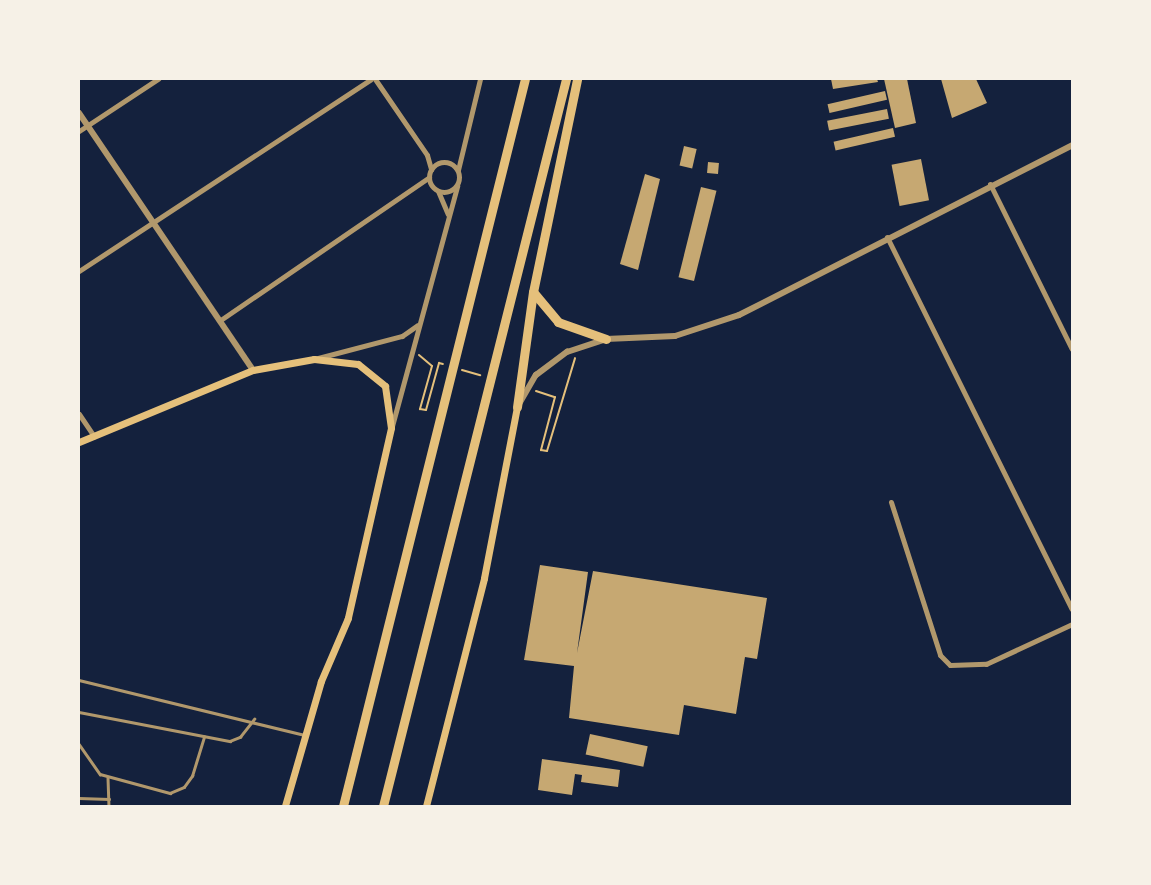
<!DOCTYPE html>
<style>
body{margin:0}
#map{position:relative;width:1151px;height:885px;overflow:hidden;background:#14213d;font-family:"IBM Plex Sans",sans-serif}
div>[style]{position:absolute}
.building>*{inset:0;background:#c6a872;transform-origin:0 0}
.path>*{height:2px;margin:-1px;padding:0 1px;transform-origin:1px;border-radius:1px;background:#e5c07b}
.service>*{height:2.5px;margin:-1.25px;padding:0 1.25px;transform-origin:1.25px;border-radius:1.25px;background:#b1986c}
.minor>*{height:5px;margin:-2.5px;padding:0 2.5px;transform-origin:2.5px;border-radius:2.5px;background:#b1986c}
.minor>.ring{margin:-2.5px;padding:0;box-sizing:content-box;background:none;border:5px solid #b1986c;border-radius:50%}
.tertiary>*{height:6px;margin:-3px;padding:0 3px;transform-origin:3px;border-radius:3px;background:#b1986c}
.secondary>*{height:7px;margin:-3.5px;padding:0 3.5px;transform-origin:3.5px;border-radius:3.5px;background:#e5c07b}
.motorway>*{height:9px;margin:-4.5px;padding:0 4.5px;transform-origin:4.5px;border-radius:4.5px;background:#e5c07b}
span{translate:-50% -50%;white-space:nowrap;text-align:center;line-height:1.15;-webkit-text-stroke:5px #f6f1e7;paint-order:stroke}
.frame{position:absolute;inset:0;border:80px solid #f6f1e7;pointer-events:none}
</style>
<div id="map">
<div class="building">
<i style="clip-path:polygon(831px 79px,877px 79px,878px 82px,833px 89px)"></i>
<i style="clip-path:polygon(884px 79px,907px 79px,916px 123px,895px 128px)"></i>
<i style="clip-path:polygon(941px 79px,976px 79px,987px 103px,952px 118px)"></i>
<i style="left:885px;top:91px;width:9px;height:59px;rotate:77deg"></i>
<i style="left:887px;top:109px;width:10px;height:61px;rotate:79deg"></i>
<i style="left:893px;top:128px;width:9px;height:61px;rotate:77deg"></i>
<i style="left:684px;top:146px;width:13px;height:20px;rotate:13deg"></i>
<i style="left:921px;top:159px;width:42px;height:30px;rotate:79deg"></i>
<i style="left:708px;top:162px;width:11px;height:11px;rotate:5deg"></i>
<i style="clip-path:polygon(645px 174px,660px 179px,638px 270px,620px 264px)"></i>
<i style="left:701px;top:187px;width:16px;height:93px;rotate:14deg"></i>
<i style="clip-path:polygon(540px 565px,588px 572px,577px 653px,593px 571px,767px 598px,757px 659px,745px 657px,736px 714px,684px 705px,679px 735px,569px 718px,574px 666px,524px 660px)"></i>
<i style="left:590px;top:734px;width:59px;height:21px;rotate:12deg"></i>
<i style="clip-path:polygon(542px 759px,620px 770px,618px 787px,581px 782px,582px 775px,575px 774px,572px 795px,538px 790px)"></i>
</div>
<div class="path">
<i style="left:419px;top:355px;width:17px;rotate:40deg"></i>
<i style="left:432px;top:366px;width:45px;rotate:105.6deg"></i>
<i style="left:420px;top:409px;width:6px;rotate:9deg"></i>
<i style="left:426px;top:410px;width:49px;rotate:-74.5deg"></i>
<i style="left:439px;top:363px;width:4px;rotate:14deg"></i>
<i style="left:462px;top:370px;width:19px;rotate:16deg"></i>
<i style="left:536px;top:391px;width:20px;rotate:18deg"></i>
<i style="left:555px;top:397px;width:55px;rotate:104.8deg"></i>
<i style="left:541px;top:450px;width:6px;rotate:9deg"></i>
<i style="left:547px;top:451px;width:97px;rotate:-73.2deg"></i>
</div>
<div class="service">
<i style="left:79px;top:680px;width:233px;rotate:13.7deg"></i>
<i style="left:79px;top:712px;width:154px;rotate:10.9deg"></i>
<i style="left:230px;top:741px;width:11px;rotate:-22deg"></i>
<i style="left:240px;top:737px;width:23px;rotate:-52deg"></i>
<i style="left:79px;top:744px;width:37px;rotate:55deg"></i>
<i style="left:100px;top:774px;width:73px;rotate:15.2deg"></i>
<i style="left:170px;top:793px;width:15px;rotate:-23deg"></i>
<i style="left:184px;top:787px;width:14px;rotate:-54deg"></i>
<i style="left:192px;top:776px;width:41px;rotate:-72.9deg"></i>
<i style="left:108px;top:778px;width:28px;rotate:88deg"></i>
<i style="left:79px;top:798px;width:30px;rotate:2deg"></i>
</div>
<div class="minor">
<i style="left:375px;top:79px;width:92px;rotate:55.6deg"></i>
<i style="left:427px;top:155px;width:15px;rotate:74deg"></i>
<i style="left:79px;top:131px;width:95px;rotate:-33.4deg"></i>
<i class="ring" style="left:429px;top:162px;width:25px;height:25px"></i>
<i style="left:458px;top:170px;width:94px;rotate:-76.4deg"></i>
<i style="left:990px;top:184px;width:184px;rotate:63.6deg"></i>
<i style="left:438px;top:191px;width:25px;rotate:67deg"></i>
<i style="left:887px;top:237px;width:415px;rotate:63.6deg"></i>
<i style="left:79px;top:271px;width:349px;rotate:-33.3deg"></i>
<i style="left:222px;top:319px;width:251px;rotate:-34.4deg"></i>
<i style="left:318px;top:358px;width:87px;rotate:-14.7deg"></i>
<i style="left:402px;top:336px;width:19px;rotate:-35deg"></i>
<i style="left:79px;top:414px;width:27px;rotate:56deg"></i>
<i style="left:392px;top:426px;width:249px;rotate:-74.8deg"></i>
<i style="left:891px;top:502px;width:161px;rotate:72.2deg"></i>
<i style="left:940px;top:655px;width:14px;rotate:45deg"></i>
<i style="left:950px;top:665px;width:36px;rotate:-2deg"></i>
<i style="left:986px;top:664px;width:95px;rotate:-24.9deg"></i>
</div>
<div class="tertiary">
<i style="left:79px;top:113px;width:310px;rotate:55.9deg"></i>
<i style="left:519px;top:404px;width:34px;rotate:-60deg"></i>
<i style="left:536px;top:375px;width:39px;rotate:-37deg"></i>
<i style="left:567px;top:352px;width:41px;rotate:-18.4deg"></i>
<i style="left:606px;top:339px;width:69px;rotate:-2.5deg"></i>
<i style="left:675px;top:336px;width:67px;rotate:-18.2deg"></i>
<i style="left:739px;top:315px;width:374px;rotate:-27deg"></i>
</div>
<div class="secondary">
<i style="left:79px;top:442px;width:188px;rotate:-22.5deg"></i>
<i style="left:253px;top:370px;width:62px;rotate:-10.2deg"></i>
<i style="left:314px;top:359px;width:44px;rotate:6.5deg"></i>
<i style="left:358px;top:364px;width:35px;rotate:39deg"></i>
<i style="left:385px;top:386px;width:42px;rotate:81.9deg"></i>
<i style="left:391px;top:428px;width:195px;rotate:102.8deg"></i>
<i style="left:348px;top:618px;width:69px;rotate:113.2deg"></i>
<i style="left:321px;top:681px;width:130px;rotate:106.1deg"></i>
<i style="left:426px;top:806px;width:235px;rotate:-75.7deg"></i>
<i style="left:484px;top:578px;width:174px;rotate:-79.1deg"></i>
</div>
<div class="motorway">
<i style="left:534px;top:293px;width:38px;rotate:50deg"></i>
<i style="left:558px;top:322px;width:51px;rotate:19.5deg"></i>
<i style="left:517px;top:407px;width:116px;rotate:-82.1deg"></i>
<i style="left:533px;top:292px;width:217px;rotate:-78.3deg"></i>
<i style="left:343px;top:806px;width:749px;rotate:-75.95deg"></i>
<i style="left:383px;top:806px;width:750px;rotate:-75.87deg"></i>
</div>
<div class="frame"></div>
</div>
